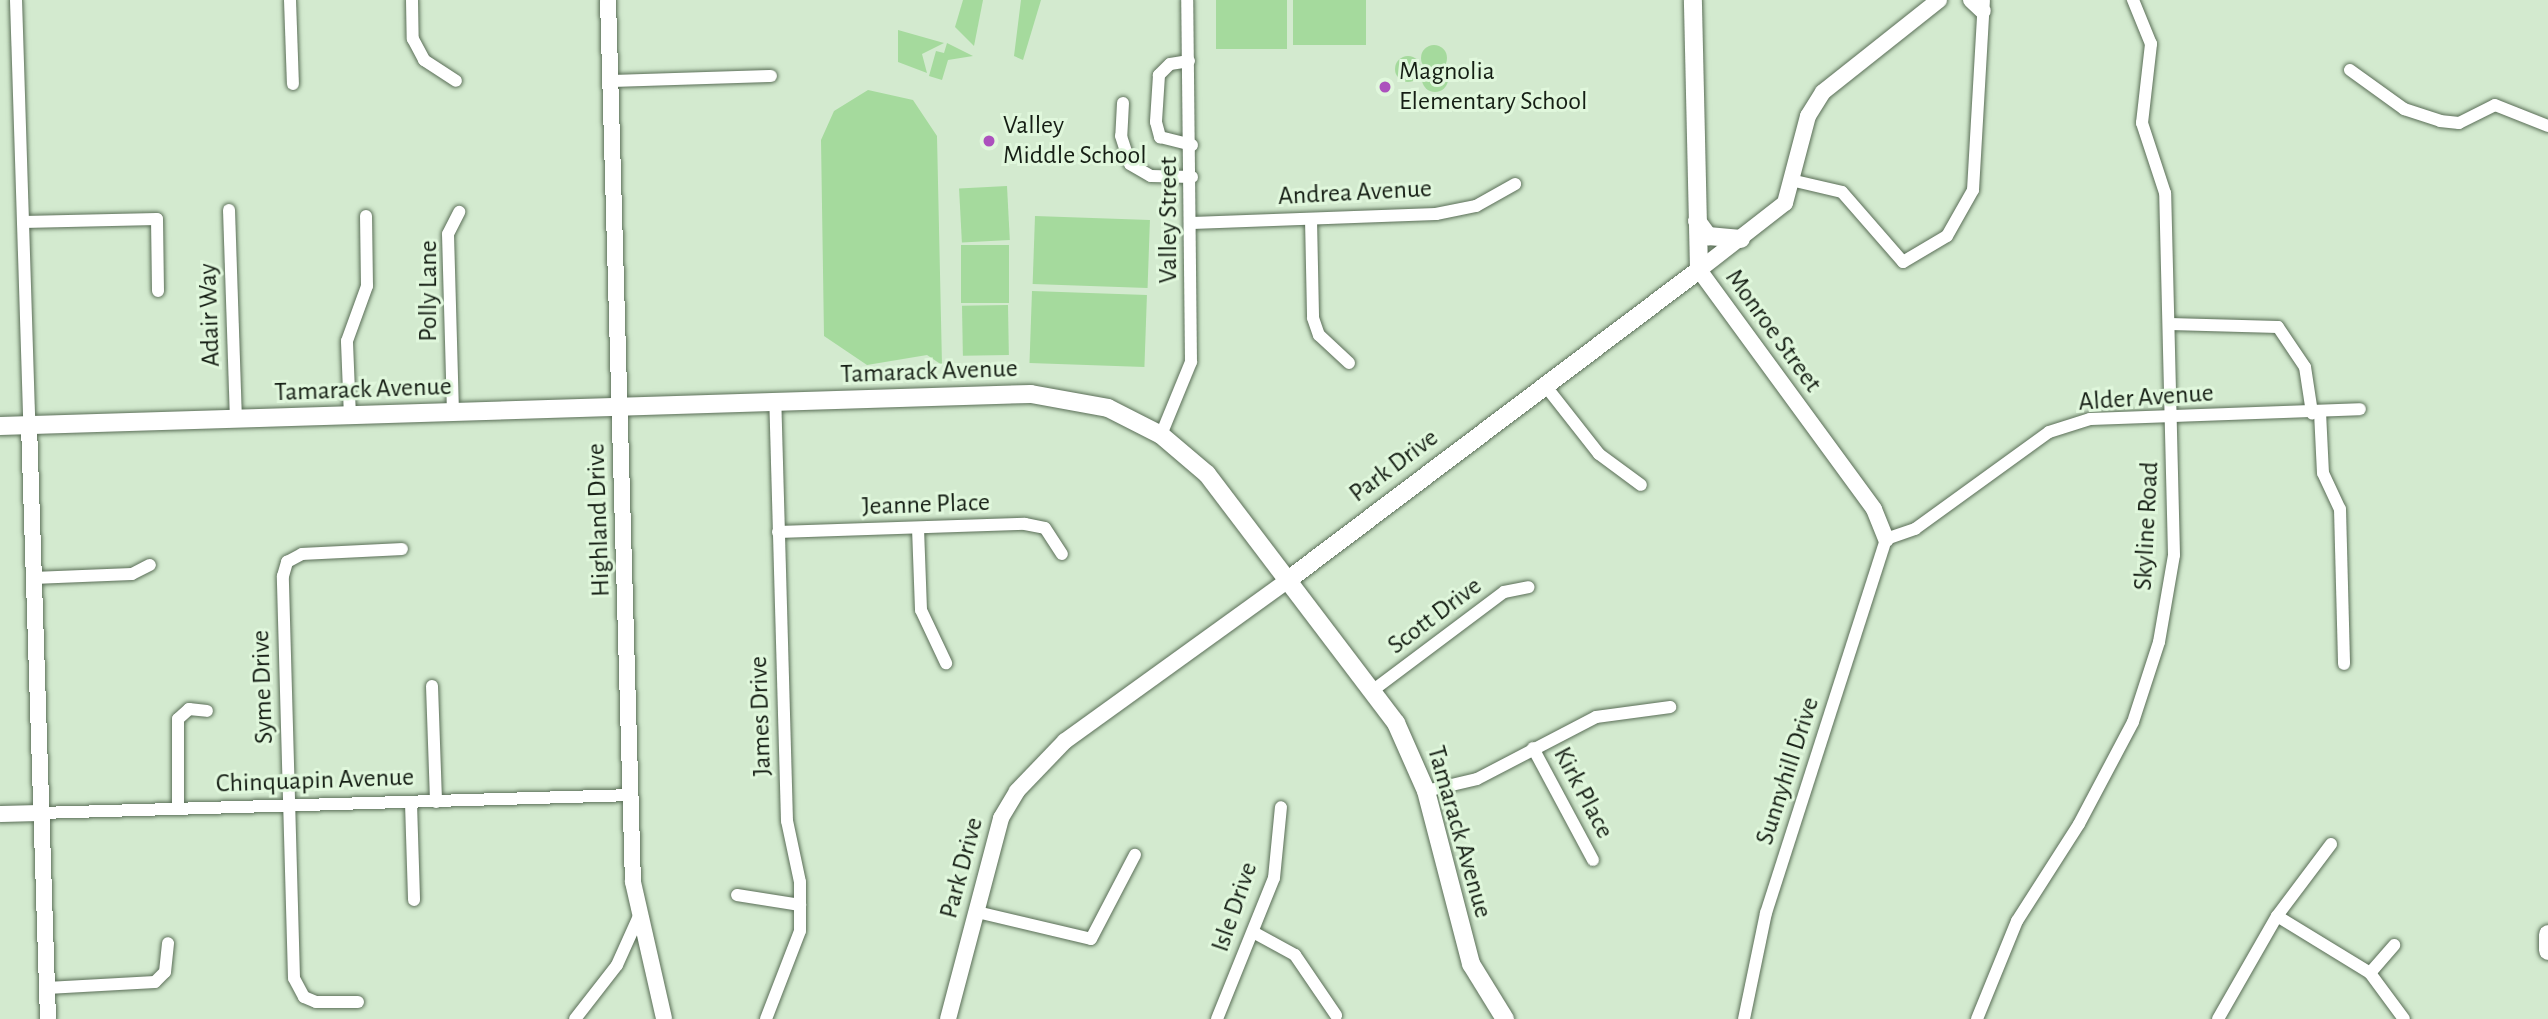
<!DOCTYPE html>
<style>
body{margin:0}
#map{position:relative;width:2548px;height:1019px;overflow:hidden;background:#d3eacf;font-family:"Alegreya Sans",sans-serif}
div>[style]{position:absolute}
.green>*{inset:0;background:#a5da9d;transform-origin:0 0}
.round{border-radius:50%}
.roads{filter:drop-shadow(0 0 2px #5a6e57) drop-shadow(0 0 2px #5a6e57)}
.minor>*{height:12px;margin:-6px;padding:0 6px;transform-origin:6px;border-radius:6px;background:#fff}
.tertiary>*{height:16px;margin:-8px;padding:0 8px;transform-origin:8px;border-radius:8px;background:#fff}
.secondary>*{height:18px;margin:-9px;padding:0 9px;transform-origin:9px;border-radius:9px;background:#fff}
.primary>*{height:19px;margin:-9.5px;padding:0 9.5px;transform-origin:9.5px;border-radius:9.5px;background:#fff}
.dots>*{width:19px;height:19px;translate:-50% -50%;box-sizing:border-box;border:4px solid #e0f7dc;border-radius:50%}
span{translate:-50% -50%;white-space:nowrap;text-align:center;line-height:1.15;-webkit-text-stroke:6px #e0f7dc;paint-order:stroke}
.poi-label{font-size:26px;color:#151e14}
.left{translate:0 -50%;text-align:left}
.street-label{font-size:26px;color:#151e14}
</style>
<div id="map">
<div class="green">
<i style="clip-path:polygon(963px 0,983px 0,974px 46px,955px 27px)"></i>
<i style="clip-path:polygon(1021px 0,1041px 0,1023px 60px,1014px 56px)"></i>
<i style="left:1216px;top:0;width:71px;height:49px"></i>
<i style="left:1293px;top:0;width:73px;height:45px"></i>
<i style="clip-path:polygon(898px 30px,944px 43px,922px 54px,927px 73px,898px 62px)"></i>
<i style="clip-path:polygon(947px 43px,973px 56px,948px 60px,942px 80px,929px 76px,936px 51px,944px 53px)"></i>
<i class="round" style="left:1421px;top:45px;width:26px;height:26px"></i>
<i class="round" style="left:1395px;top:56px;width:26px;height:26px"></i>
<i class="round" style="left:1422px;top:66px;width:26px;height:26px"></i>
<i style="clip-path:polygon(868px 90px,913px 100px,937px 136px,942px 365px,927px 355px,867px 365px,824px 336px,821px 140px,834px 111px)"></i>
<i style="left:1007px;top:186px;width:54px;height:48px;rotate:87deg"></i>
<i style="left:1035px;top:216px;width:115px;height:68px;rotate:2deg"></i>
<i style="left:961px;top:245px;width:48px;height:58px"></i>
<i style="left:1032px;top:291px;width:115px;height:72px;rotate:2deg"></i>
<i style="left:1008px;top:305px;width:50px;height:46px;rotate:89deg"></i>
</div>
<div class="roads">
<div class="minor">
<i style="left:16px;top:0;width:425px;rotate:88.2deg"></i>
<i style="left:290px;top:0;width:84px;rotate:88deg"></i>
<i style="left:412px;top:0;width:39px;rotate:89deg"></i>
<i style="left:413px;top:39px;width:24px;rotate:62deg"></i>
<i style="left:424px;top:60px;width:38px;rotate:33deg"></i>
<i style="left:1189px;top:61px;width:19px;rotate:171deg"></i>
<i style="left:1170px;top:64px;width:16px;rotate:135deg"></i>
<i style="left:1159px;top:75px;width:47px;rotate:93.7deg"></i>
<i style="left:1156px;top:122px;width:16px;rotate:75deg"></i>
<i style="left:1160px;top:137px;width:33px;rotate:14deg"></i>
<i style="left:2350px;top:70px;width:67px;rotate:35.8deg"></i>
<i style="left:2404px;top:109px;width:38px;rotate:18deg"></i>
<i style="left:2440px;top:121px;width:19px;rotate:6deg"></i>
<i style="left:2459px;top:123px;width:40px;rotate:-26.6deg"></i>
<i style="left:2495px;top:105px;width:57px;rotate:21.6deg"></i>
<i style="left:610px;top:81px;width:161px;rotate:-1.8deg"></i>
<i style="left:1123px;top:103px;width:33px;rotate:93deg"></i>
<i style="left:1121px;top:136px;width:29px;rotate:72deg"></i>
<i style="left:1130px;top:164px;width:24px;rotate:30deg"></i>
<i style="left:1151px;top:176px;width:41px;rotate:1.4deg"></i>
<i style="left:1795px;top:181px;width:48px;rotate:13.2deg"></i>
<i style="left:1842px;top:192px;width:93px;rotate:48.9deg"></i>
<i style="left:1903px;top:262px;width:51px;rotate:-30.6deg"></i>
<i style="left:1947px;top:236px;width:53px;rotate:-60.5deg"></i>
<i style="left:1973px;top:190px;width:190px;rotate:-86.7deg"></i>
<i style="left:229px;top:210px;width:209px;rotate:88.1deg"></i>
<i style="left:1311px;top:219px;width:99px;rotate:88.8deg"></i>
<i style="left:1313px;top:318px;width:18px;rotate:71deg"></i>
<i style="left:1319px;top:335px;width:41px;rotate:43deg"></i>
<i style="left:23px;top:222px;width:134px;rotate:-1.3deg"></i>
<i style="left:157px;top:219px;width:72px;rotate:89.2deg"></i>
<i style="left:1192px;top:223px;width:244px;rotate:-2.1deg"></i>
<i style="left:1436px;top:214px;width:41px;rotate:-11.3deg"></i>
<i style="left:1476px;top:206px;width:45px;rotate:-29.4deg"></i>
<i style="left:2170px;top:324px;width:108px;rotate:1.6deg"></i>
<i style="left:2278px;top:327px;width:48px;rotate:56deg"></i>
<i style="left:2305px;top:367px;width:47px;rotate:81.3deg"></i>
<i style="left:1544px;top:384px;width:89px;rotate:51.8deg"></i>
<i style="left:1599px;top:454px;width:52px;rotate:36.4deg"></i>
<i style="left:2320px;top:412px;width:61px;rotate:87.2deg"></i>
<i style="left:2323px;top:473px;width:40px;rotate:65deg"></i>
<i style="left:2340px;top:509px;width:155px;rotate:88.5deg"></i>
<i style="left:453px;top:413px;width:179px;rotate:-91.6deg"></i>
<i style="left:448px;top:234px;width:25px;rotate:-63deg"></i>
<i style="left:350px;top:417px;width:76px;rotate:-92.3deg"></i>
<i style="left:347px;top:341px;width:59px;rotate:-70deg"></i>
<i style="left:367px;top:286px;width:70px;rotate:-90.8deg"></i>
<i style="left:1161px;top:435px;width:79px;rotate:-67.7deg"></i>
<i style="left:1191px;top:362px;width:362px;rotate:-90.6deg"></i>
<i style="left:918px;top:528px;width:82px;rotate:87.9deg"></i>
<i style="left:921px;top:610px;width:59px;rotate:64.7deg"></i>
<i style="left:778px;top:532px;width:247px;rotate:-1.9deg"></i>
<i style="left:1025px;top:524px;width:20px;rotate:11deg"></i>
<i style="left:1045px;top:528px;width:31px;rotate:57deg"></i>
<i style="left:33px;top:578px;width:99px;rotate:-2.3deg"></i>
<i style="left:132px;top:574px;width:20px;rotate:-27deg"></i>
<i style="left:432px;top:686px;width:116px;rotate:88deg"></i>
<i style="left:1372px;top:691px;width:165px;rotate:-36.9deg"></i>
<i style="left:1504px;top:592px;width:25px;rotate:-11deg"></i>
<i style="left:1533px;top:748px;width:127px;rotate:61.8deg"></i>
<i style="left:1426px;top:791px;width:52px;rotate:-13.2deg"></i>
<i style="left:1477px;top:779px;width:134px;rotate:-27.5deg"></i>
<i style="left:1596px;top:717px;width:75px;rotate:-7.7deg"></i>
<i style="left:411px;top:803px;width:97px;rotate:88.2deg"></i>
<i style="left:178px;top:809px;width:90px;rotate:-90deg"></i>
<i style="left:178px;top:719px;width:15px;rotate:-42deg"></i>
<i style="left:189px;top:709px;width:18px;rotate:6deg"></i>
<i style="left:40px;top:813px;width:591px;rotate:-1.74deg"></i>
<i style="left:737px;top:895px;width:64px;rotate:9deg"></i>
<i style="left:977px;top:912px;width:117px;rotate:13.3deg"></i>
<i style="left:1091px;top:939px;width:95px;rotate:-62.4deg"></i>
<i style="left:2277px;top:916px;width:109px;rotate:31.5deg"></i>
<i style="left:2370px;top:973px;width:57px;rotate:53.5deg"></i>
<i style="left:1253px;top:932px;width:48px;rotate:28.7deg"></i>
<i style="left:1295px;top:955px;width:73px;rotate:55.7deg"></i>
<i style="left:2370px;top:973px;width:37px;rotate:-49deg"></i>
<i style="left:47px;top:988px;width:108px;rotate:-3.2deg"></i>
<i style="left:155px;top:982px;width:14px;rotate:-45deg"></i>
<i style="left:165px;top:972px;width:29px;rotate:-84deg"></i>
<i style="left:358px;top:1002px;width:42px;rotate:180deg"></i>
<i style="left:316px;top:1002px;width:13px;rotate:-157deg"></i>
<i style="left:304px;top:997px;width:21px;rotate:-118deg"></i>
<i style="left:294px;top:978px;width:402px;rotate:-91.6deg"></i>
<i style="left:283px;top:576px;width:15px;rotate:-74deg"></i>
<i style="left:287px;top:562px;width:17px;rotate:-28deg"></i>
<i style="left:302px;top:554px;width:100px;rotate:-2.9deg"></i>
<i style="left:575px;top:1019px;width:68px;rotate:-52.1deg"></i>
<i style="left:617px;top:965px;width:54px;rotate:-65.8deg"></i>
<i style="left:766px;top:1019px;width:94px;rotate:-68.9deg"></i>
<i style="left:800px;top:931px;width:49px;rotate:-90deg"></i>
<i style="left:800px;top:882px;width:62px;rotate:-102deg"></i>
<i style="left:787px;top:821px;width:418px;rotate:-91.6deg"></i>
<i style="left:1217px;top:1019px;width:152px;rotate:-68deg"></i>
<i style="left:1274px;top:878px;width:71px;rotate:-84.4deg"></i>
<i style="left:1744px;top:1019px;width:108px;rotate:-78.3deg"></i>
<i style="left:1766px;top:913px;width:393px;rotate:-72.2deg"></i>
<i style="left:1886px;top:539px;width:31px;rotate:-19deg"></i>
<i style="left:1915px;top:529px;width:165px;rotate:-35.9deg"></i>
<i style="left:2049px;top:432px;width:43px;rotate:-17.6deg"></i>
<i style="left:2090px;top:419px;width:270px;rotate:-2.1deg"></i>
<i style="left:1977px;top:1019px;width:106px;rotate:-67.8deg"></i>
<i style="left:2017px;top:921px;width:115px;rotate:-57.4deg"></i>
<i style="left:2079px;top:824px;width:115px;rotate:-62.1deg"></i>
<i style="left:2133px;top:722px;width:84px;rotate:-72deg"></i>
<i style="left:2159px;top:642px;width:88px;rotate:-80.2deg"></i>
<i style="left:2174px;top:555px;width:362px;rotate:-91.4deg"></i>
<i style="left:2165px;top:193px;width:74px;rotate:-108.2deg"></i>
<i style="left:2142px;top:123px;width:80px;rotate:-83.5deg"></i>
<i style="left:2151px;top:44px;width:48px;rotate:-112.2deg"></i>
<i style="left:2218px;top:1019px;width:119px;rotate:-60.2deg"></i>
<i style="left:2277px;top:916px;width:90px;rotate:-53.1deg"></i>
</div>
<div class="tertiary">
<i style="left:608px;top:0;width:882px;rotate:88.38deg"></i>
<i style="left:633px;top:882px;width:140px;rotate:77.2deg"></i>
<i style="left:1971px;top:0;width:16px;rotate:43deg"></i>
<i style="left:29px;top:425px;width:594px;rotate:88.17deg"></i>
<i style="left:1886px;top:539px;width:32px;rotate:-112deg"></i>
<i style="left:1874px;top:509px;width:296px;rotate:-126.2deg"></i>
<i style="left:1699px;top:270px;width:109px;rotate:-37.9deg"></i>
<i style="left:1785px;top:203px;width:90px;rotate:-75.2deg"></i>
<i style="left:1808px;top:116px;width:28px;rotate:-58deg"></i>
<i style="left:1823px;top:92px;width:148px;rotate:-38.4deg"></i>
<i style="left:0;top:814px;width:40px;rotate:-1.4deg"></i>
<i style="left:948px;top:1019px;width:208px;rotate:-75.2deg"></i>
<i style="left:1001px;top:818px;width:31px;rotate:-59deg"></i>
<i style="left:1017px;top:791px;width:69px;rotate:-46.2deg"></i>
<i style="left:1065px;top:741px;width:275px;rotate:-35.8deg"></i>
</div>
<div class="secondary">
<i style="left:1697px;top:221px;width:19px;rotate:54deg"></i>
<i style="left:1708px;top:236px;width:33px;rotate:5deg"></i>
<i style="left:0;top:426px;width:1031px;rotate:-1.78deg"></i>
<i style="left:1031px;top:394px;width:78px;rotate:10.3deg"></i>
<i style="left:1108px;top:408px;width:59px;rotate:27deg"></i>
<i style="left:1161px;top:435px;width:60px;rotate:40.3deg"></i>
<i style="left:1207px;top:474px;width:313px;rotate:52.8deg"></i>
<i style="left:1396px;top:723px;width:74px;rotate:66.2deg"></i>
<i style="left:1426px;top:791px;width:179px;rotate:75.4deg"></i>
<i style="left:1471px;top:964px;width:65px;rotate:58.3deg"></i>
<i style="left:1288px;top:580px;width:515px;rotate:-37.03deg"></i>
<i style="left:1699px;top:270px;width:270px;rotate:-91.3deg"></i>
</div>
<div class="primary">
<i style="left:2548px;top:934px;width:16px;rotate:90deg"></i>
</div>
</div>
<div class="dots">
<i style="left:1385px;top:87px;background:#ac51bd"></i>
<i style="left:989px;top:141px;background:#ac51bd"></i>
</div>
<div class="poi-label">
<span class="left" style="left:1399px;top:87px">Magnolia<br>Elementary School</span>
<span class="left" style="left:1003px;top:141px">Valley<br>Middle School</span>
</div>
<div class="street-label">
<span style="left:1355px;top:193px;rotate:-3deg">Andrea Avenue</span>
<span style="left:1169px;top:220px;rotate:-90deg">Valley Street</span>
<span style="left:429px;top:291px;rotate:-90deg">Polly Lane</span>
<span style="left:210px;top:315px;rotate:-92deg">Adair Way</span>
<span style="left:1773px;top:331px;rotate:54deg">Monroe Street</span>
<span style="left:929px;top:372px;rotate:-2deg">Tamarack Avenue</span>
<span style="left:363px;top:390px;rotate:-2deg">Tamarack Avenue</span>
<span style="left:2146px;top:398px;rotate:-4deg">Alder Avenue</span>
<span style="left:1394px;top:466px;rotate:-37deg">Park Drive</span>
<span style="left:926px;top:505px;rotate:-2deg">Jeanne Place</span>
<span style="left:599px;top:520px;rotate:-92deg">Highland Drive</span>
<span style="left:2147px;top:526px;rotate:-87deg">Skyline Road</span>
<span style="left:1435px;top:616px;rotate:-37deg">Scott Drive</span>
<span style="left:263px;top:687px;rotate:-92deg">Syme Drive</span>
<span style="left:761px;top:716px;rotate:-92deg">James Drive</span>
<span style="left:1788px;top:771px;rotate:-72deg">Sunnyhill Drive</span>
<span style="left:315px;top:781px;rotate:-2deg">Chinquapin Avenue</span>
<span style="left:1583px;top:793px;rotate:62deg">Kirk Place</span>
<span style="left:1459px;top:832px;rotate:74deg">Tamarack Avenue</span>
<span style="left:962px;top:868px;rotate:-75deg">Park Drive</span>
<span style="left:1235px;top:907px;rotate:-71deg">Isle Drive</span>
</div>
</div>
